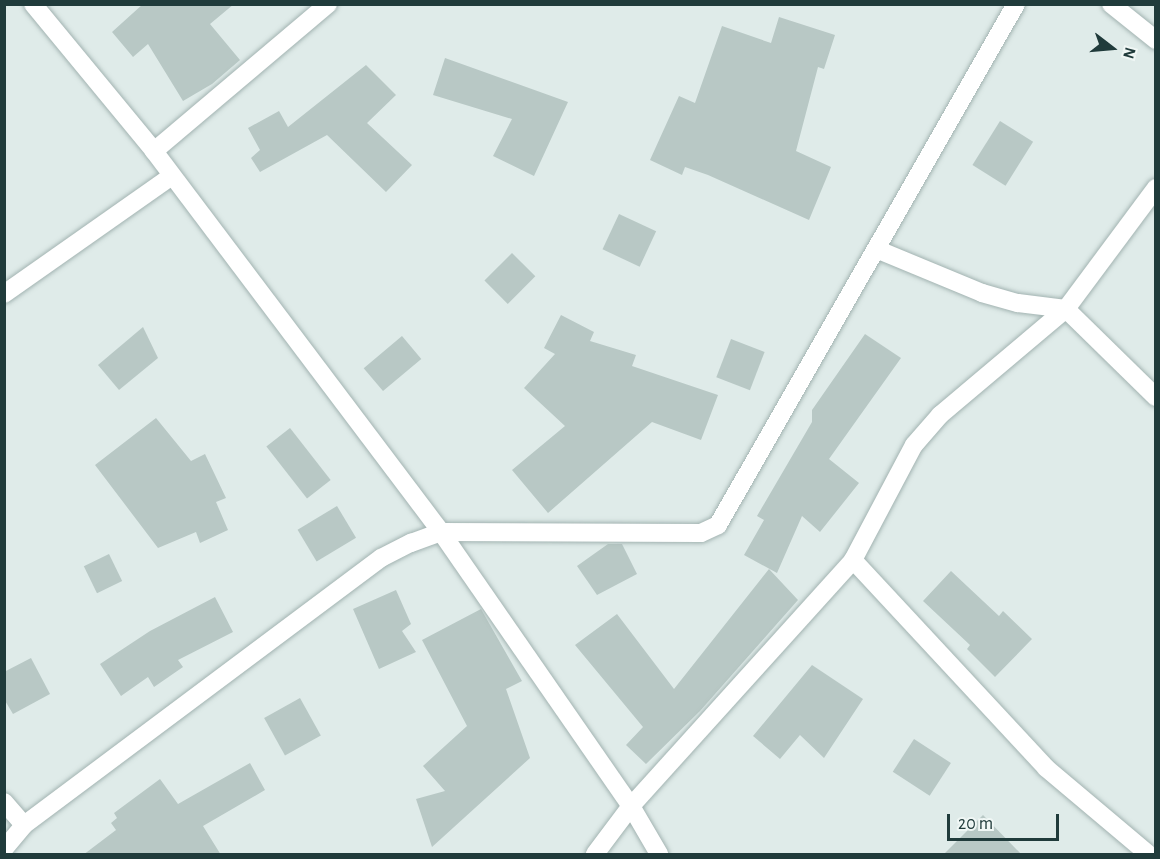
<!DOCTYPE html>
<style>
body{margin:0}
#map{position:relative;width:1160px;height:859px;overflow:hidden;background:#dfebe9;font-family:"Alegreya Sans",sans-serif}
div>[style]{position:absolute}
.building>*{inset:0;background:#b8c8c5;transform-origin:0 0}
.roads{filter:drop-shadow(0 0 2px #a2b3b1) drop-shadow(0 0 2px #a2b3b1)}
.minor>*{height:18px;margin:-9px;padding:0 9px;transform-origin:9px;border-radius:9px;background:#fff}
span{translate:-50% -50%;white-space:nowrap;text-align:center;line-height:1.15;-webkit-text-stroke:6px #f0f7f5;paint-order:stroke}
.frame{position:absolute;inset:0;border:6px solid #203b3b;pointer-events:none}
.north{position:absolute;left:1082px;top:18px;width:60px;height:60px;-webkit-text-stroke:4px #f0f7f5;paint-order:stroke;rotate:106deg;font-size:16px;font-weight:700;line-height:24px;text-align:center;color:#203b3b}
.north::after{content:'';display:block;margin:auto;width:21px;height:27px;background:#203b3b;clip-path:polygon(50% 0,100% 100%,50% 72%,0 100%)}
.scale{position:absolute;left:947px;top:814px;width:112px;height:27px;box-sizing:border-box;border:3px solid #203b3b;border-top:0;padding-left:8px;font-size:18px;line-height:21px;white-space:nowrap;color:#203b3b;-webkit-text-stroke:4px #f0f7f5;paint-order:stroke}
</style>
<div id="map">
<div class="building">
<i style="clip-path:polygon(143px 4px,234px 4px,210px 24px,240px 60px,212px 84px,183px 101px,148px 44px,133px 57px,112px 32px)"></i>
<i style="clip-path:polygon(779px 17px,835px 35px,824px 69px,818px 67px,796px 151px,831px 167px,809px 220px,708px 175px,685px 167px,682px 175px,650px 160px,679px 96px,695px 103px,722px 26px,771px 43px)"></i>
<i style="clip-path:polygon(445px 58px,568px 102px,534px 176px,493px 156px,512px 119px,433px 95px)"></i>
<i style="clip-path:polygon(366px 65px,396px 95px,367px 123px,412px 165px,386px 192px,327px 135px,260px 172px,251px 158px,260px 150px,248px 128px,279px 111px,288px 127px)"></i>
<i style="left:1000px;top:121px;width:39px;height:52px;rotate:32deg"></i>
<i style="left:619px;top:214px;width:41px;height:39px;rotate:25deg"></i>
<i style="left:512px;top:253px;width:33px;height:39px;rotate:45deg"></i>
<i style="clip-path:polygon(561px 315px,594px 332px,590px 341px,636px 355px,632px 366px,718px 395px,701px 440px,652px 422px,548px 513px,512px 470px,565px 426px,524px 388px,555px 354px,544px 348px)"></i>
<i style="clip-path:polygon(143px 327px,158px 358px,119px 390px,98px 365px)"></i>
<i style="clip-path:polygon(865px 334px,901px 358px,829px 459px,859px 483px,820px 532px,802px 516px,777px 573px,744px 555px,764px 520px,757px 516px,812px 422px,812px 410px)"></i>
<i style="left:402px;top:336px;width:30px;height:50px;rotate:50deg"></i>
<i style="left:731px;top:339px;width:36px;height:41px;rotate:21deg"></i>
<i style="clip-path:polygon(156px 418px,191px 461px,205px 454px,226px 498px,216px 502px,228px 530px,200px 543px,196px 532px,158px 548px,95px 465px)"></i>
<i style="left:290px;top:428px;width:66px;height:30px;rotate:52deg"></i>
<i style="left:337px;top:506px;width:37px;height:46px;rotate:59deg"></i>
<i style="clip-path:polygon(608px 544px,622px 544px,637px 574px,597px 595px,577px 566px)"></i>
<i style="left:109px;top:554px;width:30px;height:28px;rotate:64deg"></i>
<i style="clip-path:polygon(769px 569px,798px 600px,700px 711px,646px 764px,626px 745px,643px 727px,575px 645px,617px 614px,674px 689px)"></i>
<i style="clip-path:polygon(951px 571px,999px 616px,1003px 611px,1032px 639px,995px 677px,967px 649px,970px 645px,923px 601px)"></i>
<i style="clip-path:polygon(396px 590px,411px 624px,402px 631px,416px 652px,379px 669px,353px 609px)"></i>
<i style="clip-path:polygon(215px 597px,233px 632px,178px 660px,183px 667px,154px 687px,148px 677px,121px 696px,100px 664px,150px 631px)"></i>
<i style="clip-path:polygon(481px 609px,522px 681px,506px 689px,530px 758px,432px 847px,416px 799px,445px 791px,423px 766px,467px 726px,422px 640px)"></i>
<i style="clip-path:polygon(31px 658px,50px 694px,13px 714px,4px 699px,4px 672px)"></i>
<i style="clip-path:polygon(812px 665px,863px 699px,824px 758px,800px 735px,780px 759px,753px 736px)"></i>
<i style="left:300px;top:698px;width:43px;height:41px;rotate:61deg"></i>
<i style="left:914px;top:739px;width:44px;height:39px;rotate:33deg"></i>
<i style="clip-path:polygon(250px 763px,265px 790px,203px 826px,221px 855px,83px 855px,116px 830px,111px 823px,117px 818px,114px 813px,160px 779px,178px 804px)"></i>
<i style="clip-path:polygon(983px 815px,1022px 855px,943px 855px)"></i>
</div>
<div class="roads">
<div class="minor">
<i style="left:33px;top:4px;width:190px;rotate:50.5deg"></i>
<i style="left:154px;top:151px;width:477px;rotate:53deg"></i>
<i style="left:441px;top:532px;width:333px;rotate:55.3deg"></i>
<i style="left:631px;top:806px;width:56px;rotate:59.7deg"></i>
<i style="left:1111px;top:4px;width:58px;rotate:38.7deg"></i>
<i style="left:154px;top:151px;width:228px;rotate:-40.2deg"></i>
<i style="left:876px;top:249px;width:115px;rotate:22.5deg"></i>
<i style="left:982px;top:293px;width:37px;rotate:16deg"></i>
<i style="left:1018px;top:303px;width:48px;rotate:7.1deg"></i>
<i style="left:1066px;top:309px;width:126px;rotate:44.4deg"></i>
<i style="left:4px;top:294px;width:205px;rotate:-35.1deg"></i>
<i style="left:853px;top:560px;width:284px;rotate:47.1deg"></i>
<i style="left:1046px;top:768px;width:133px;rotate:40.1deg"></i>
<i style="left:4px;top:802px;width:30px;rotate:49deg"></i>
<i style="left:4px;top:849px;width:31px;rotate:-50deg"></i>
<i style="left:24px;top:825px;width:446px;rotate:-36.8deg"></i>
<i style="left:381px;top:558px;width:34px;rotate:-27deg"></i>
<i style="left:411px;top:543px;width:32px;rotate:-20deg"></i>
<i style="left:441px;top:532px;width:260px;rotate:0.2deg"></i>
<i style="left:701px;top:533px;width:19px;rotate:-25deg"></i>
<i style="left:718px;top:525px;width:600px;rotate:-60.23deg"></i>
<i style="left:595px;top:854px;width:60px;rotate:-53.1deg"></i>
<i style="left:631px;top:806px;width:331px;rotate:-47.9deg"></i>
<i style="left:853px;top:560px;width:130px;rotate:-62.1deg"></i>
<i style="left:914px;top:445px;width:40px;rotate:-49deg"></i>
<i style="left:940px;top:415px;width:165px;rotate:-40.1deg"></i>
<i style="left:1066px;top:309px;width:151px;rotate:-53.4deg"></i>
</div>
</div>
<div class="frame"></div>
<div class="north">N</div>
<div class="scale">20 m</div>
</div>
